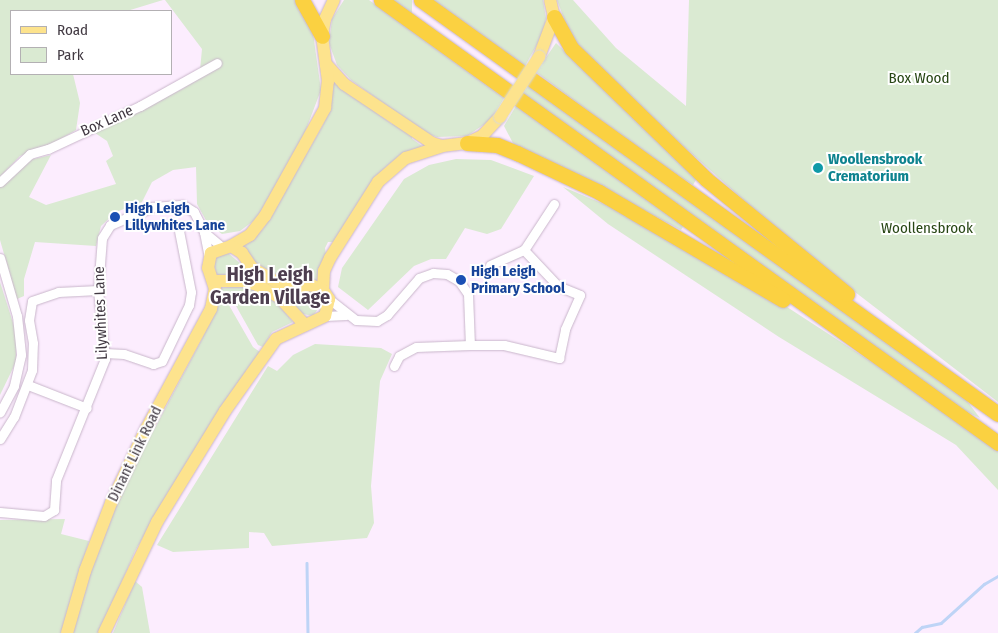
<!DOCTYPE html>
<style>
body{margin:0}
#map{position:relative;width:998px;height:633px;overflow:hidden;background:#fcedfe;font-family:"Fira Sans Condensed",sans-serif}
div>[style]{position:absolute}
.green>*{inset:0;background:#daead2;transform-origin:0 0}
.stream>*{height:2.5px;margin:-1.25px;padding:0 1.25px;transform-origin:1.25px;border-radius:1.25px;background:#bed4f6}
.roads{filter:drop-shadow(0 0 1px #c9b6cb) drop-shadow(0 0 1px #c9b6cb)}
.street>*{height:9px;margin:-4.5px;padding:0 4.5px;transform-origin:4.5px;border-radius:4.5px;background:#fff}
.primary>*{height:12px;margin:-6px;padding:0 6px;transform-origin:6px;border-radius:6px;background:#fde38d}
.highway>*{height:15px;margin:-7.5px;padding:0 7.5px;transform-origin:7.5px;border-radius:7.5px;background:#fbd141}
.bridges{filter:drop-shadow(0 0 1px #d9d7d9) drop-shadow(0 0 1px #d9d7d9)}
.primary-bridge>*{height:12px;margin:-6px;padding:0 6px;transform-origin:6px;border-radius:6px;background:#fde38d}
.dots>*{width:14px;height:14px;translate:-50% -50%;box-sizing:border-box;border:2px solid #fff;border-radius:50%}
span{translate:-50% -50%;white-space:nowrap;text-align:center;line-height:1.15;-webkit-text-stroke:4px #fff;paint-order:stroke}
.park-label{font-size:15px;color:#274614}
.street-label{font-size:15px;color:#413942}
.culture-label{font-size:15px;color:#0d838f;font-weight:700}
.left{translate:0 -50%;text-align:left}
.transit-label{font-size:15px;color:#164399;font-weight:700}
.district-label{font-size:20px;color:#4d3e4f;font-weight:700}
.legend{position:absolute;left:10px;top:10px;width:162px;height:65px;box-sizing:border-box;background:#fff;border:1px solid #b3b0b3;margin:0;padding:6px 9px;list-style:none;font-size:15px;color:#413942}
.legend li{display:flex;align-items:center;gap:10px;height:25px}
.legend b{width:25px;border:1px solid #b3b0b3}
</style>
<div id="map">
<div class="green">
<i style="clip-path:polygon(0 0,163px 0,127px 11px,11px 11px,11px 74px,73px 74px,80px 103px,76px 130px,47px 147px,20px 156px,0 177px)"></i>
<i style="clip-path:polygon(165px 0,295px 0,312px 26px,321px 90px,299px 148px,256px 219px,240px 231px,222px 234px,208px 224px,197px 204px,196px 167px,173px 170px,152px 182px,142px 202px,116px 212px,101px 226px,96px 246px,35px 242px,24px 279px,24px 296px,17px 299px,0 240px,0 186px,29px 160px,51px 155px,29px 197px,46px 205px,116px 184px,106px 161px,113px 156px,107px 141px,95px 133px,184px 88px,200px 70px,202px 49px)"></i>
<i style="clip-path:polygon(344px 0,369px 0,504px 98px,492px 119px,467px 136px,437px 137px,423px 132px,351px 80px,337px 65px,329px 43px,332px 19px)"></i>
<i style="left:392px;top:0;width:20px;height:148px"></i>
<i style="clip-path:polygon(433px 0,543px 0,546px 18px,543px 34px,525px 66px)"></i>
<i style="clip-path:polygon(557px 0,573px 0,616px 48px,686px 106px,689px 0,998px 0,998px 402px,794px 245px,672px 136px,572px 40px)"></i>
<i style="clip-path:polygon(556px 43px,697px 178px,693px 185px,653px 159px,536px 72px)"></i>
<i style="clip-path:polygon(333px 81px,422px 146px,389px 164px,374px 179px,334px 242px,328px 242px,325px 248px,326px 255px,317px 281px,286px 282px,258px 267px,243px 246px,263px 229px,322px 127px,328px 113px)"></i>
<i style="clip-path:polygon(528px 85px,967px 401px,980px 418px,961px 409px,522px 94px)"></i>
<i style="clip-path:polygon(516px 106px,684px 225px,681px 230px,568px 170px,514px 145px,504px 126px)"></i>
<i style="clip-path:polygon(456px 159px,491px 160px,534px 176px,501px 229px,487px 234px,465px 228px,446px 259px,431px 259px,414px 266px,368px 310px,338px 287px,342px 268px,404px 179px,429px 165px)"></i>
<i style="clip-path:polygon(563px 187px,647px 222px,750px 283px,904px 383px,998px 449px,998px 490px,956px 445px,779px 337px,608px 224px)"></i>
<i style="clip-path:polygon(228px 253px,248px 270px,245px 274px,220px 277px,216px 273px,214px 263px,217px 255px)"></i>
<i style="clip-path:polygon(0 282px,16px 332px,16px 362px,0 395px)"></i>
<i style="clip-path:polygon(243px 286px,273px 298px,293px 322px,272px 332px,263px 347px,258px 345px,231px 297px,220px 292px,219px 288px)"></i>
<i style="clip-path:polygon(309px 290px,317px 294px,322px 303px,313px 316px,303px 314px,286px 296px,299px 297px)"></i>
<i style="clip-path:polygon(220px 297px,226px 300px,253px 347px,260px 352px,185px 466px,135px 551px,100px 633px,73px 633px,82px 595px,122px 490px,202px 339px)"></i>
<i style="clip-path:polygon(315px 344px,381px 348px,392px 354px,380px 381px,371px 486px,374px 523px,367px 538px,272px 546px,264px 533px,249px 532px,249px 548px,173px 552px,157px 545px,268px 366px,277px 371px,293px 355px)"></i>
<i style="clip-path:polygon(65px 519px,61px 534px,89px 541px,62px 633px,0 633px,0 520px)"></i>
<i style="clip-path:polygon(135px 581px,142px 587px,150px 633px,113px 633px)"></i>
</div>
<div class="stream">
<i style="left:307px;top:563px;width:70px;rotate:89.2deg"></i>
<i style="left:915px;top:633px;width:9px;rotate:-41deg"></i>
<i style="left:922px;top:627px;width:19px;rotate:-12deg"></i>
<i style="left:941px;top:623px;width:58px;rotate:-42.2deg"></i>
<i style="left:984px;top:584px;width:16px;rotate:-30deg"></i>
</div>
<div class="roads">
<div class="street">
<i style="left:0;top:182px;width:41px;rotate:-43deg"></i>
<i style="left:30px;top:154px;width:19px;rotate:-16deg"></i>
<i style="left:48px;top:149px;width:102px;rotate:-25.1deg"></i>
<i style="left:140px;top:106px;width:88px;rotate:-29.2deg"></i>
<i style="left:204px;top:232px;width:23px;rotate:40deg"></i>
<i style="left:0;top:258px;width:60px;rotate:73.7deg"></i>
<i style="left:17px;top:316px;width:39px;rotate:84deg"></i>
<i style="left:21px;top:355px;width:32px;rotate:103deg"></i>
<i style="left:14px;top:386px;width:30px;rotate:118deg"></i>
<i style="left:490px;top:265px;width:37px;rotate:-24deg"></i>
<i style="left:329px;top:299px;width:34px;rotate:38deg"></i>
<i style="left:356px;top:320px;width:21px;rotate:3deg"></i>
<i style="left:377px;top:321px;width:12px;rotate:-31deg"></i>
<i style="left:387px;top:315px;width:49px;rotate:-49.1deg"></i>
<i style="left:419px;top:278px;width:15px;rotate:-20deg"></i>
<i style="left:433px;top:273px;width:14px;rotate:4deg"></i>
<i style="left:447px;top:274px;width:14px;rotate:30deg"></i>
<i style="left:459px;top:281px;width:16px;rotate:55deg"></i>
<i style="left:468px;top:294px;width:51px;rotate:87.8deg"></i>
<i style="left:470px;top:345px;width:34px"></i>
<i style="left:504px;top:345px;width:57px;rotate:13.3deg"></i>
<i style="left:559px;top:358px;width:30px;rotate:-78deg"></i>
<i style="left:565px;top:329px;width:37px;rotate:-66deg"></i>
<i style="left:580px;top:295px;width:24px;rotate:-158deg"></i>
<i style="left:558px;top:286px;width:50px;rotate:-133.4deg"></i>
<i style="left:524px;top:250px;width:55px;rotate:-56.9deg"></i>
<i style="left:325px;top:316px;width:21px;rotate:-3deg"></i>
<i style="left:105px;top:353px;width:19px;rotate:3deg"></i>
<i style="left:124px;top:354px;width:31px;rotate:19deg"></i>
<i style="left:153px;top:364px;width:9px;rotate:-18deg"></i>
<i style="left:162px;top:361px;width:62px;rotate:-64.3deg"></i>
<i style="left:189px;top:305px;width:13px;rotate:-81deg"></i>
<i style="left:191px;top:292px;width:62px;rotate:-101.1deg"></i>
<i style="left:394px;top:366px;width:11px;rotate:-63deg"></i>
<i style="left:399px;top:356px;width:19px;rotate:-28deg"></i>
<i style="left:416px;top:347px;width:54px;rotate:-2.1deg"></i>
<i style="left:28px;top:385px;width:63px;rotate:21.3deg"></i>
<i style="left:0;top:439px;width:26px;rotate:-58deg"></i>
<i style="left:14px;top:417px;width:50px;rotate:-69deg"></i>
<i style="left:32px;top:370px;width:27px;rotate:-88deg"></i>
<i style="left:33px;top:343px;width:23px;rotate:-100deg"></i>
<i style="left:29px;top:320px;width:19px;rotate:-81deg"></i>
<i style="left:32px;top:301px;width:28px;rotate:-19deg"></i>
<i style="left:58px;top:292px;width:40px;rotate:-2.9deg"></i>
<i style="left:0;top:512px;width:44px;rotate:5.2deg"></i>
<i style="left:44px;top:516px;width:12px;rotate:-31deg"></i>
<i style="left:54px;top:510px;width:30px;rotate:-86deg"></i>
<i style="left:56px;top:480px;width:131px;rotate:-68deg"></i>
<i style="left:105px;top:359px;width:69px;rotate:-95.8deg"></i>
<i style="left:98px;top:290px;width:52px;rotate:-85.6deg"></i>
<i style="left:102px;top:238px;width:15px;rotate:-58deg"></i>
<i style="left:110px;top:225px;width:46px;rotate:-23.2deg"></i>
<i style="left:152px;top:207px;width:31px;rotate:-4deg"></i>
<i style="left:183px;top:205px;width:13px;rotate:32deg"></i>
<i style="left:194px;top:212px;width:22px;rotate:63deg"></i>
<i style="left:204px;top:232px;width:26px;rotate:79deg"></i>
</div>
<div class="primary">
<i style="left:539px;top:57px;width:43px;rotate:-69.4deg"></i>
<i style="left:554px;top:17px;width:17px;rotate:-103deg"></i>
<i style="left:326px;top:64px;width:27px;rotate:48deg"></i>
<i style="left:344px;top:84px;width:106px;rotate:33.8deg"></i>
<i style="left:432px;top:143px;width:10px;rotate:17deg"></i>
<i style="left:442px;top:146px;width:25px;rotate:-7deg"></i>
<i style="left:467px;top:143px;width:17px;rotate:-25deg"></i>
<i style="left:482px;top:136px;width:26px;rotate:-47deg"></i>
<i style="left:231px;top:246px;width:22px;rotate:-30deg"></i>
<i style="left:250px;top:235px;width:24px;rotate:-52deg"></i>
<i style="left:265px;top:216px;width:124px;rotate:-60.9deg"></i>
<i style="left:325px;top:108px;width:27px;rotate:-84deg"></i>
<i style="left:328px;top:81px;width:45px;rotate:-97.6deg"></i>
<i style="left:322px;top:36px;width:17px;rotate:-80deg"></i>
<i style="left:325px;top:19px;width:21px;rotate:-65deg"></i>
<i style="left:213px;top:281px;width:31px"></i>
<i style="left:244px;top:281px;width:14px;rotate:17deg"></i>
<i style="left:257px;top:285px;width:25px;rotate:29deg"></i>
<i style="left:279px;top:297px;width:38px;rotate:47deg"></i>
<i style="left:323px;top:290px;width:19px;rotate:-87deg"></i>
<i style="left:324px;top:271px;width:14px;rotate:-65deg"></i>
<i style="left:330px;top:258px;width:90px;rotate:-57.7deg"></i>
<i style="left:378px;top:182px;width:37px;rotate:-41deg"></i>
<i style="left:406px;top:158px;width:38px;rotate:-18deg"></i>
<i style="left:67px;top:633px;width:65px;rotate:-73.8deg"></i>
<i style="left:85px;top:571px;width:73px;rotate:-69.1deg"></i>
<i style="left:111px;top:503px;width:82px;rotate:-64.7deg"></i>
<i style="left:146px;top:429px;width:136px;rotate:-61.6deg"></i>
<i style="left:211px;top:309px;width:20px;rotate:-79deg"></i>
<i style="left:215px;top:289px;width:22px;rotate:-108deg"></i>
<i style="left:208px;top:268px;width:15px;rotate:-79deg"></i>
<i style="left:211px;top:253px;width:21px;rotate:-19deg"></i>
<i style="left:231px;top:246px;width:13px;rotate:32deg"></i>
<i style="left:242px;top:253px;width:18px;rotate:56deg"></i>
<i style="left:252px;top:268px;width:30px;rotate:30deg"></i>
<i style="left:278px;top:283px;width:15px;rotate:20deg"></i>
<i style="left:292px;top:288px;width:19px;rotate:-9deg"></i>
<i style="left:311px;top:285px;width:13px;rotate:23deg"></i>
<i style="left:323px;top:290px;width:11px;rotate:56deg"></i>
<i style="left:329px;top:299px;width:17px;rotate:103deg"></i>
<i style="left:325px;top:316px;width:54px;rotate:154.9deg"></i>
<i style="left:276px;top:339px;width:88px;rotate:125.3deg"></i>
<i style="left:225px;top:411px;width:130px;rotate:121.5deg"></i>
<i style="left:157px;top:522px;width:123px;rotate:115.5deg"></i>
</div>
<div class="highway">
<i style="left:302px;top:0;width:41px;rotate:60.9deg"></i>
<i style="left:381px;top:0;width:760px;rotate:35.68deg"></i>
<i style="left:421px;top:0;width:710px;rotate:35.66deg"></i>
<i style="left:554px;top:17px;width:35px;rotate:61deg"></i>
<i style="left:571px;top:48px;width:188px;rotate:44.1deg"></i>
<i style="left:706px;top:179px;width:182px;rotate:39.2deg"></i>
<i style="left:467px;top:143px;width:30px;rotate:4deg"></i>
<i style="left:497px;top:145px;width:22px;rotate:22deg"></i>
<i style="left:517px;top:153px;width:91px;rotate:25.4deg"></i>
<i style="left:599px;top:192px;width:213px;rotate:30.4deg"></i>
</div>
</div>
<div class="bridges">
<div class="primary-bridge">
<i style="left:500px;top:117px;width:72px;rotate:-57deg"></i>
</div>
</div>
<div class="dots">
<i style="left:818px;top:168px;background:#0f9aa8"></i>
<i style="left:115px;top:217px;background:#1a4fb4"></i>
<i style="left:461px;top:280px;background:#1a4fb4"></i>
</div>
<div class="park-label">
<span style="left:919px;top:79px">Box Wood</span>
<span style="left:927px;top:229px">Woollensbrook</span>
</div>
<div class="street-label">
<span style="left:107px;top:121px;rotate:-24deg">Box Lane</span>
<span style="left:101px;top:313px;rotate:-92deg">Lilywhites Lane</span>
<span style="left:135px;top:454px;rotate:-64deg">Dinant Link Road</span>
</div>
<div class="culture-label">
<span class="left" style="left:828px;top:168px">Woollensbrook<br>Crematorium</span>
</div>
<div class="transit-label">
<span class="left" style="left:125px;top:217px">High Leigh<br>Lillywhites Lane</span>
<span class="left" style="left:471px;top:280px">High Leigh<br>Primary School</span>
</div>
<div class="district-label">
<span style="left:270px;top:286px">High Leigh<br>Garden Village</span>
</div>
<ul class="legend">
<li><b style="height:6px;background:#fde38d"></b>Road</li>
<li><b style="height:14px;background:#daead2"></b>Park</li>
</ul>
</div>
